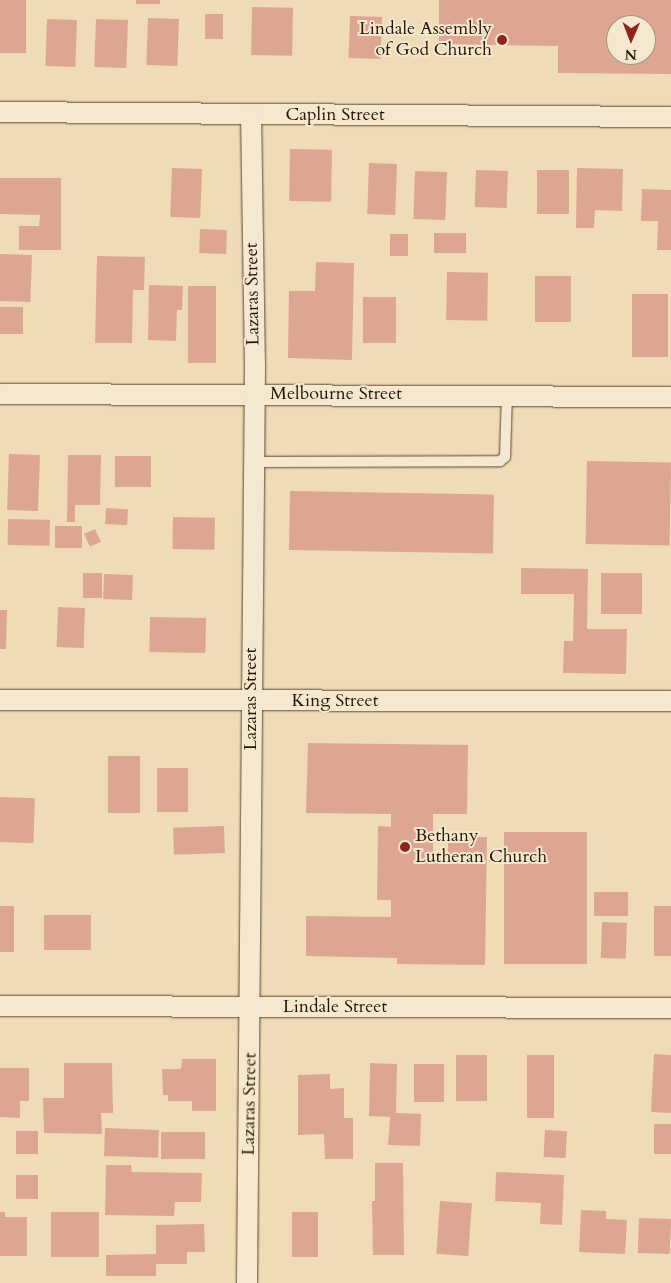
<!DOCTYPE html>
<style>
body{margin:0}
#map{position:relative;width:671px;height:1283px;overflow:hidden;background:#f0dbb7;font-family:Cardo,serif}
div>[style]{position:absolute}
.building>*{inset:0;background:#dda692;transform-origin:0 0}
.roads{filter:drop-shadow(0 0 1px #5a462e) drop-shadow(0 0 1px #5a462e)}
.lane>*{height:10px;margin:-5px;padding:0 5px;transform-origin:5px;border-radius:5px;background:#f5e8d0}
.street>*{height:20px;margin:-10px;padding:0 10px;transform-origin:10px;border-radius:10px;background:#f5e8d0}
.dots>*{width:14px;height:14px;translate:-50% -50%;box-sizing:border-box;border:2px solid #f5e8d0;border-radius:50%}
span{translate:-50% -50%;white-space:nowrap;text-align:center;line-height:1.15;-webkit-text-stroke:4px #f5e8d0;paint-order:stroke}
.poi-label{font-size:18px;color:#281401}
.right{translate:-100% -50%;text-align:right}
.left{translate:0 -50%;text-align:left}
.street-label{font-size:18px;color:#281401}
.north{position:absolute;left:606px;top:15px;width:50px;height:50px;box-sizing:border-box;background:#f5e8d0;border:1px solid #a3937d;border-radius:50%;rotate:181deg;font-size:14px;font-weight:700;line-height:20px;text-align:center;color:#281401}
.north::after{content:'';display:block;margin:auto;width:18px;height:22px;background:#8f2418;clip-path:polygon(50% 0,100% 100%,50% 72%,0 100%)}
</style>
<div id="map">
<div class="building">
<i style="left:0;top:0;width:26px;height:53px"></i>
<i style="left:136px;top:0;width:24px;height:4px"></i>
<i style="clip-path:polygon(evenodd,439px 0,671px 0,671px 74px,558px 73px,558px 46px,439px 44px,439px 0,616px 25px,646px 25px,646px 55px,616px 55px,616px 25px)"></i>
<i style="left:252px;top:7px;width:41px;height:48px;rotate:1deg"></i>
<i style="left:205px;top:14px;width:18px;height:25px"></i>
<i style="left:350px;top:16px;width:32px;height:42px;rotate:2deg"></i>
<i style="left:148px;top:18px;width:31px;height:47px;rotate:2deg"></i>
<i style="left:47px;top:19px;width:30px;height:47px;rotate:2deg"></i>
<i style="left:96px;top:19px;width:32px;height:48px;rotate:2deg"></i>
<i style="left:290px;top:149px;width:42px;height:52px;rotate:1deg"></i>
<i style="left:369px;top:163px;width:28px;height:51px;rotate:2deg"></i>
<i style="left:172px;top:168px;width:30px;height:49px;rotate:2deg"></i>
<i style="clip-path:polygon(577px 168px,623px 169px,622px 211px,595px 210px,594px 228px,576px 228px)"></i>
<i style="left:476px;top:170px;width:32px;height:37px;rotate:2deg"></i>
<i style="left:537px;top:170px;width:32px;height:44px"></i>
<i style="left:415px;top:171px;width:32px;height:48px;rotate:2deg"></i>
<i style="clip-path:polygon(0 178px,61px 178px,61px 250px,19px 250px,19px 226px,39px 226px,40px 215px,0 214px)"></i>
<i style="clip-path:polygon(642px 189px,671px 190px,671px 250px,657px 250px,658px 221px,641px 221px)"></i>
<i style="left:200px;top:229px;width:27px;height:24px;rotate:2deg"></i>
<i style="left:434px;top:233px;width:32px;height:20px"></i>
<i style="left:390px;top:234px;width:18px;height:22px"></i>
<i style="left:0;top:254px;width:32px;height:47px;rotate:2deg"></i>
<i style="clip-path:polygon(97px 256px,145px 257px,144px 290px,133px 290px,132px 343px,95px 343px)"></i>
<i style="clip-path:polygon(316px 262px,354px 263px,352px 360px,288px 358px,289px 291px,315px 291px)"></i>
<i style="left:447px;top:272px;width:41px;height:48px;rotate:1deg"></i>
<i style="left:535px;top:276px;width:36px;height:46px"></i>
<i style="clip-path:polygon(149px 285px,183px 286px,182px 310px,177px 310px,176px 341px,148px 340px)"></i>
<i style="left:188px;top:286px;width:28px;height:77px"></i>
<i style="left:632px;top:294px;width:36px;height:63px"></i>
<i style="left:363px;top:297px;width:33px;height:46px"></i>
<i style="left:0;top:307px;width:23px;height:27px"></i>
<i style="left:9px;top:454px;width:31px;height:56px;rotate:2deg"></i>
<i style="clip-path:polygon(68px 455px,101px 455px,100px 505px,75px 505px,75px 522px,67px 522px)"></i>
<i style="left:115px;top:456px;width:36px;height:31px"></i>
<i style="left:587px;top:461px;width:84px;height:83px;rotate:1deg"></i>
<i style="left:290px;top:491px;width:204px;height:59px;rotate:1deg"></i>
<i style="left:106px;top:508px;width:22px;height:16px;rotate:3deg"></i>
<i style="left:173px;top:517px;width:42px;height:32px;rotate:1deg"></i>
<i style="left:8px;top:519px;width:42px;height:26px;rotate:1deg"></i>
<i style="left:82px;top:526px;width:22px;height:27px;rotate:90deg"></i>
<i style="left:95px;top:529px;width:14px;height:12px;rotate:65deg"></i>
<i style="clip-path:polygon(521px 568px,588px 569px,587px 629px,627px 629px,626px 674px,563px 673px,564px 641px,573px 641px,574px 594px,521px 594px)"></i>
<i style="left:83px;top:573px;width:19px;height:25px"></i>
<i style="left:601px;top:573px;width:41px;height:41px"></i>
<i style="left:104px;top:574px;width:29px;height:25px;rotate:2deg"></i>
<i style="left:58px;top:607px;width:27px;height:40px;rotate:2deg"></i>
<i style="clip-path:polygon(0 610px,7px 610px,6px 649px,0 649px)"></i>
<i style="left:150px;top:617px;width:56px;height:35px;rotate:1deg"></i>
<i style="clip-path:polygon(308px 743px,468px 745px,467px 814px,433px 814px,433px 857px,448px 858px,448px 837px,487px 837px,485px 965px,397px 964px,397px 958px,306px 956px,306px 916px,391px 917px,391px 900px,377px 900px,378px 826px,391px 827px,391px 814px,306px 813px)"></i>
<i style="left:108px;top:756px;width:32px;height:57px"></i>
<i style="left:157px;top:768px;width:31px;height:44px"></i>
<i style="left:0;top:797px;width:35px;height:45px;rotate:2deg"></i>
<i style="left:224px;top:826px;width:27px;height:51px;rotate:88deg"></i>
<i style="left:504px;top:832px;width:83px;height:132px"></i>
<i style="left:594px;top:892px;width:34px;height:24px"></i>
<i style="left:0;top:906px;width:14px;height:46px"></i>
<i style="left:654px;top:906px;width:17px;height:50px"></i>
<i style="left:44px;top:915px;width:47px;height:35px"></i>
<i style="left:602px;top:922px;width:25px;height:36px;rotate:2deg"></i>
<i style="clip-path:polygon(654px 1054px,671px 1055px,671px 1113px,651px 1112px)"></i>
<i style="left:456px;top:1055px;width:31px;height:46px"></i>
<i style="left:527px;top:1055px;width:27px;height:63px"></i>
<i style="clip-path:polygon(182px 1059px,216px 1059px,216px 1111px,192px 1111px,192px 1101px,168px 1101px,168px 1095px,163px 1095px,162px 1069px,181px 1069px)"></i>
<i style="clip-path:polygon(64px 1063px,112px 1063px,113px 1113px,101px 1113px,102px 1134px,44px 1133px,43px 1098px,64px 1098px)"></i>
<i style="clip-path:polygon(370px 1063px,397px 1064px,396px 1113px,421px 1114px,420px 1146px,388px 1145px,390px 1117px,369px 1116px)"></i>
<i style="left:444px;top:1064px;width:38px;height:30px;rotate:90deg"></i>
<i style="clip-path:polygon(0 1068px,29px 1068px,29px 1101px,20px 1101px,20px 1118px,0 1117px)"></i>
<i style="clip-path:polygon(330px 1074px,330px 1089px,344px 1088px,344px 1118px,353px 1118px,353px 1159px,325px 1159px,324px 1134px,298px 1135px,298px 1075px)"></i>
<i style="left:654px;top:1124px;width:17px;height:30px"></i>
<i style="left:105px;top:1128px;width:54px;height:28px;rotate:2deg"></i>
<i style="left:545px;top:1130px;width:22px;height:27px;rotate:3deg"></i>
<i style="left:16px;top:1131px;width:22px;height:23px"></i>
<i style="left:205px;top:1132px;width:27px;height:44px;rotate:90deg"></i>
<i style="clip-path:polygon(375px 1163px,403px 1163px,404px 1255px,373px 1255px,372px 1201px,375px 1201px)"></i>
<i style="clip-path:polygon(106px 1165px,131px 1165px,132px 1172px,202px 1173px,201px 1202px,175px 1202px,174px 1216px,105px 1215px)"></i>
<i style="clip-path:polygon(496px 1172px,564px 1175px,562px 1225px,540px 1224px,541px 1203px,495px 1201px)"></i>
<i style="left:38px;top:1175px;width:24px;height:22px;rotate:90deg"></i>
<i style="left:440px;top:1201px;width:32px;height:53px;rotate:4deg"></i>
<i style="clip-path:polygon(581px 1210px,606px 1211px,606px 1219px,627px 1220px,625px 1254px,579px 1252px)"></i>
<i style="clip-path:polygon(0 1212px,5px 1212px,5px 1217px,27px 1217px,27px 1256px,0 1256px)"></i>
<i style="left:51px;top:1212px;width:48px;height:45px"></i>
<i style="left:292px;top:1212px;width:26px;height:45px"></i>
<i style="left:639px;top:1218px;width:32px;height:35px;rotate:2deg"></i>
<i style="clip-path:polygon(204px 1224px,205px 1252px,187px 1252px,187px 1264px,156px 1264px,156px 1276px,106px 1276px,106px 1255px,156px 1254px,156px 1225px)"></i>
</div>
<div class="roads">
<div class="lane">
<i style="left:254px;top:462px;width:246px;rotate:-0.2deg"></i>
<i style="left:500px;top:461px;width:6px;rotate:-39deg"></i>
<i style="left:505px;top:457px;width:62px;rotate:-88.2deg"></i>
</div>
<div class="street">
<i style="left:0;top:112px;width:671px;rotate:0.43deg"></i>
<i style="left:0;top:394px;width:671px;rotate:0.26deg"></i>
<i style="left:0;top:700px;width:671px;rotate:0.09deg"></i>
<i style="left:0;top:1006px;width:671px;rotate:0.17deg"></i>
<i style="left:247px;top:1283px;width:916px;rotate:-89.5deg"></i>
<i style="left:255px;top:367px;width:252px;rotate:-90.9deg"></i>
</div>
</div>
<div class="dots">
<i style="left:502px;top:40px;background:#8f2418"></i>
<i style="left:405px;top:847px;background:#8f2418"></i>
</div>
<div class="poi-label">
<span class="right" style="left:492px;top:40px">Lindale Assembly<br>of God Church</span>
<span class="left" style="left:415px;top:847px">Bethany<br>Lutheran Church</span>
</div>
<div class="street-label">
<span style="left:335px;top:115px">Caplin Street</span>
<span style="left:253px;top:294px;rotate:-91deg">Lazaras Street</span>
<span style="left:336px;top:394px">Melbourne Street</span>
<span style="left:251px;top:699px;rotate:-90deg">Lazaras Street</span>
<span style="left:335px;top:701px">King Street</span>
<span style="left:335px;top:1007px">Lindale Street</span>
<span style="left:250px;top:1104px;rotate:-89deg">Lazaras Street</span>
</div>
<div class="north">N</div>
</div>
